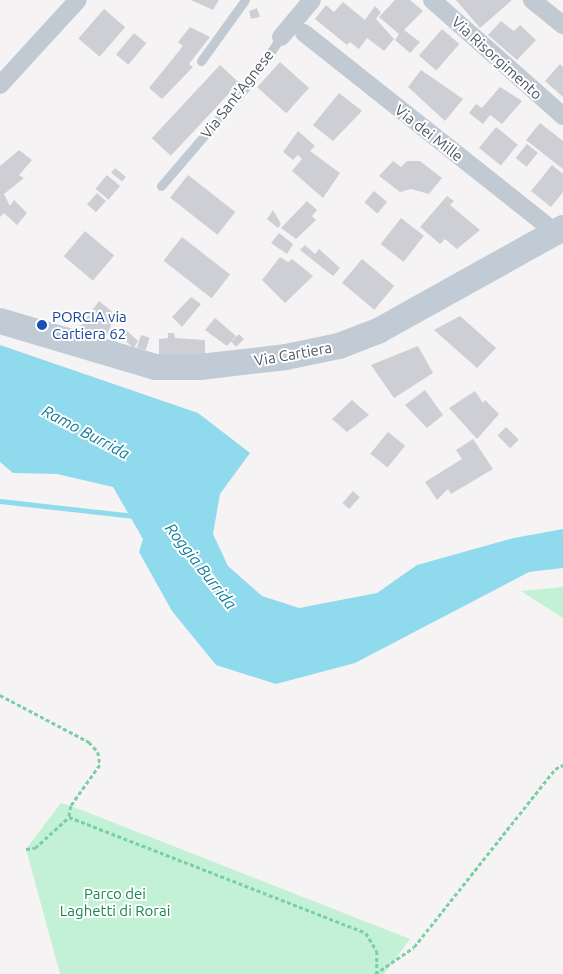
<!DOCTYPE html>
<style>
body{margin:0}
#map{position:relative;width:563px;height:974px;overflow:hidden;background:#f5f3f3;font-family:Ubuntu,sans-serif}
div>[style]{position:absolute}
.green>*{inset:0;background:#c3f1d5}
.water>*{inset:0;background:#90daee}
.stream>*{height:4.5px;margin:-2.25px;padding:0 2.25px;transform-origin:2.25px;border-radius:2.25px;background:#90daee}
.building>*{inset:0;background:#cdcfd5;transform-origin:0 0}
.path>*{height:2.5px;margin-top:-1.25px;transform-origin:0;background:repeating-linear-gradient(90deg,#7ad0a6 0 4px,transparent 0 6.5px)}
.service>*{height:9px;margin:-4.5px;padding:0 4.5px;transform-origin:4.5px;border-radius:4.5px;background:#c1cad2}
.minor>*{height:18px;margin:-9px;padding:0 9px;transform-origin:9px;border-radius:9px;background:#c1cad2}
.secondary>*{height:26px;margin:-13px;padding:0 13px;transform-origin:13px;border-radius:13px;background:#c1cbd6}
.dots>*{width:14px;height:14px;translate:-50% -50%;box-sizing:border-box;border:2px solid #fff;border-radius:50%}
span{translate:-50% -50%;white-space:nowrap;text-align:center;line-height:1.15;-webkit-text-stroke:4px #fff;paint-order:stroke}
.street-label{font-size:15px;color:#4a5661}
.transit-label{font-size:15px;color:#164399}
.left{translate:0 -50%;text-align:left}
.park-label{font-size:15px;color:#17864f}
.water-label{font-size:16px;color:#0c7c9b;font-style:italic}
</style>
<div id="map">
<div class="green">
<i style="clip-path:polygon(563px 587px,563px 618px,521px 591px)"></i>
<i style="clip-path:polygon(61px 803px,71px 806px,410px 939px,384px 974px,60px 974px,26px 849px)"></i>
</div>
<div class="water">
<i style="clip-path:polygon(0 345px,198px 413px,250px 453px,220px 494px,213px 534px,228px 566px,262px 596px,299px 608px,377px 593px,417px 565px,514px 538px,563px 529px,563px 568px,529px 572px,355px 663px,276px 684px,216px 665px,172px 611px,139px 552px,143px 539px,113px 487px,57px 474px,13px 473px,0 462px)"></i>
</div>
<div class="stream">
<i style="left:0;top:501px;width:135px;rotate:6.4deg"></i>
</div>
<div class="building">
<i style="clip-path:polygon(191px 0,219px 0,213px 10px)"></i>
<i style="clip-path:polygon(395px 0,410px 0,423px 11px,404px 30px,420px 42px,410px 53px,395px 40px,399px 34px,379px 17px)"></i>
<i style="clip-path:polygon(456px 0,512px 0,480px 28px)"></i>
<i style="clip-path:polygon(343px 2px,365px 20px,375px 6px,381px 12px,376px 19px,394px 39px,384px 51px,367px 38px,359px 49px,350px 42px,347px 45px,315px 19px,326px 5px,334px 12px)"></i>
<i style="clip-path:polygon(257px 8px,260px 17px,251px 19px,249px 11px)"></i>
<i style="left:104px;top:9px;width:28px;height:39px;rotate:41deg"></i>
<i style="clip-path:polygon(501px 21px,514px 31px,520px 25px,536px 40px,517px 60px,488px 35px)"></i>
<i style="clip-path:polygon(190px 27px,210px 37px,189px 64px,193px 67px,162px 99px,149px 88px,183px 46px,178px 42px)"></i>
<i style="left:442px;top:29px;width:23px;height:35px;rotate:41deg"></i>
<i style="left:134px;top:33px;width:16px;height:28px;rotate:40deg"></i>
<i style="left:280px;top:62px;width:39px;height:34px;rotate:42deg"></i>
<i style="clip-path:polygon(560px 64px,563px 67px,563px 97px,545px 81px)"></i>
<i style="left:220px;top:65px;width:26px;height:100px;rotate:43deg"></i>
<i style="clip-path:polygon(421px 70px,463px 99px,445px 121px,408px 87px)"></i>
<i style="clip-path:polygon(500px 87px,522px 101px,502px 124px,490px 115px,483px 124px,469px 113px,476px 104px,482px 108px)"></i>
<i style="clip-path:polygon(339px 93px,362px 111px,333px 141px,313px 125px)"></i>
<i style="clip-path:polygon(540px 123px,563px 141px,563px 169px,526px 140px)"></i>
<i style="left:496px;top:127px;width:28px;height:27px;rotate:39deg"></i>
<i style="clip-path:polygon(298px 131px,315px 146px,310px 151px,340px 173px,323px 198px,292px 171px,302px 159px,298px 155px,293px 160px,283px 152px)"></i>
<i style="left:527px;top:144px;width:14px;height:18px;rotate:39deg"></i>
<i style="clip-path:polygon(19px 150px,32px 160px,19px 175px,24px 178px,4px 194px,10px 206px,14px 200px,27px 213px,17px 225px,4px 213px,0 217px,0 166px)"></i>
<i style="clip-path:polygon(393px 161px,401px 167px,407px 161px,420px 161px,442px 178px,429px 194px,411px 189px,400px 192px,379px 176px)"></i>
<i style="clip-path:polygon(552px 165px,563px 174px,563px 192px,551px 207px,531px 191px)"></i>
<i style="left:115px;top:168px;width:14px;height:6px;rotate:39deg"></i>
<i style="left:107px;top:175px;width:17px;height:18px;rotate:40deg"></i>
<i style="left:188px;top:175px;width:60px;height:29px;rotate:38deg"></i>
<i style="left:374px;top:191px;width:17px;height:15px;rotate:40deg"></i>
<i style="left:97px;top:193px;width:12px;height:15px;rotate:42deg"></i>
<i style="clip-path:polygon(447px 196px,454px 201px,450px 205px,480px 230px,457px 249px,445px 239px,440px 244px,420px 227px)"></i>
<i style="clip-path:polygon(307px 201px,317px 210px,312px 216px,316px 220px,296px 239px,281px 228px)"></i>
<i style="clip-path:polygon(273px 210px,281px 224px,278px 228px,267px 219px)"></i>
<i style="left:401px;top:218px;width:29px;height:33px;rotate:38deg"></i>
<i style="left:85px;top:231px;width:38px;height:33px;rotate:40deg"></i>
<i style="clip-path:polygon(279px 233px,293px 244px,287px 254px,271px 243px)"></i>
<i style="left:182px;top:237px;width:61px;height:30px;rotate:38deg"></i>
<i style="clip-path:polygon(305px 245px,315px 254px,319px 249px,340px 268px,333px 276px,300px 250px)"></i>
<i style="clip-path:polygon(280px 257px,288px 262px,292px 259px,313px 276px,285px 303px,262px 280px)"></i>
<i style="left:362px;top:259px;width:42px;height:31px;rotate:40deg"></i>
<i style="clip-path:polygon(191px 297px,201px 304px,182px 327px,172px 317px)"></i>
<i style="clip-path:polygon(99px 301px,116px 315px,105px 339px,80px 327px)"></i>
<i style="clip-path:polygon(460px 316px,496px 348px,477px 368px,434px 330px)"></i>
<i style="clip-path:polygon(215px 318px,236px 336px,227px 346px,205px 330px)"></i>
<i style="clip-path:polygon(124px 328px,138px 341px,134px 348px,118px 335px)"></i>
<i style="clip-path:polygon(168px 333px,174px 333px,175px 338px,205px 340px,205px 354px,159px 354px,159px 339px,168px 338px)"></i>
<i style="left:239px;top:334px;width:7px;height:11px;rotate:45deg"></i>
<i style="left:141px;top:335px;width:9px;height:13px;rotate:18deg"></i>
<i style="clip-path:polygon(418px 346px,433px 373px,394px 398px,371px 365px)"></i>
<i style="clip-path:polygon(425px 390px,443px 415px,427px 428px,405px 405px)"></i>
<i style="clip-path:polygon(475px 391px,483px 403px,485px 400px,499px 414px,477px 439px,449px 408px)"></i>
<i style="clip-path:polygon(352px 400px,369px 415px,347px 432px,332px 419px)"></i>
<i style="left:506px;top:427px;width:18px;height:12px;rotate:45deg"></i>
<i style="left:388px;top:432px;width:22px;height:28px;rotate:39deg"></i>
<i style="clip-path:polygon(473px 439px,493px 469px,451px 494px,448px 489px,437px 500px,425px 482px,462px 459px,456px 450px)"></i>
<i style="left:353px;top:491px;width:9px;height:16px;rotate:41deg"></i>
</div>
<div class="path">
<i style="left:0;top:695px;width:101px;rotate:27.8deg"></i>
<i style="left:89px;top:742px;width:13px;rotate:48deg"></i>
<i style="left:98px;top:752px;width:13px;rotate:81deg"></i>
<i style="left:100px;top:765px;width:50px;rotate:125.3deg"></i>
<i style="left:71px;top:806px;width:11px;rotate:100deg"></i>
<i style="left:69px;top:817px;width:319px;rotate:21.3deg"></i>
<i style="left:366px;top:933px;width:21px;rotate:59deg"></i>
<i style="left:377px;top:951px;width:21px;rotate:90deg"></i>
<i style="left:26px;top:849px;width:9px;rotate:-6deg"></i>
<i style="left:35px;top:848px;width:46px;rotate:-42.4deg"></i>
<i style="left:375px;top:974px;width:47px;rotate:-34.7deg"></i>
<i style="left:414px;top:947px;width:227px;rotate:-51.6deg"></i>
<i style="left:555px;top:769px;width:9px;rotate:-27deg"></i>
</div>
<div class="service">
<i style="left:201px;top:61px;width:75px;rotate:-54.2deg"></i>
<i style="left:161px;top:186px;width:137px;rotate:-49.4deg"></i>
<i style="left:250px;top:82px;width:55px;rotate:-55.4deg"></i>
</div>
<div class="minor">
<i style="left:432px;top:0;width:175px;rotate:41.5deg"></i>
<i style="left:532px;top:0;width:40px;rotate:39deg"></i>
<i style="left:304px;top:33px;width:320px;rotate:38.4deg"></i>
<i style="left:281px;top:37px;width:48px;rotate:-50deg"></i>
<i style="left:0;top:85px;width:115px;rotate:-47.5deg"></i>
</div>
<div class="secondary">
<i style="left:0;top:321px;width:162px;rotate:16.5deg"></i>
<i style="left:155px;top:367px;width:45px"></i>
<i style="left:200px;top:367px;width:87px;rotate:-6.6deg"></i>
<i style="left:286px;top:357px;width:54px;rotate:-11.7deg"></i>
<i style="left:339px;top:346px;width:42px;rotate:-21deg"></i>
<i style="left:378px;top:331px;width:212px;rotate:-29.1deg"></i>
</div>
<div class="dots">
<i style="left:42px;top:325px;background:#1a4fb4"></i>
</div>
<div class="street-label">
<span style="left:497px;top:58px;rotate:42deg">Via Risorgimento</span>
<span style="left:237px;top:94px;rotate:-52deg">Via Sant'Agnese</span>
<span style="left:429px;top:133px;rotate:38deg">Via dei Mille</span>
<span style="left:293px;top:354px;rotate:-10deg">Via Cartiera</span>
</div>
<div class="transit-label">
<span class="left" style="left:52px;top:325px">PORCIA via<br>Cartiera 62</span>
</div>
<div class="park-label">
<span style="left:115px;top:902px">Parco dei<br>Laghetti di Rorai</span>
</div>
<div class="water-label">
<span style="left:86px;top:432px;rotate:28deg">Ramo Burrida</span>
<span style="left:201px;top:566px;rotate:52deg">Roggia Burrida</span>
</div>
</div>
